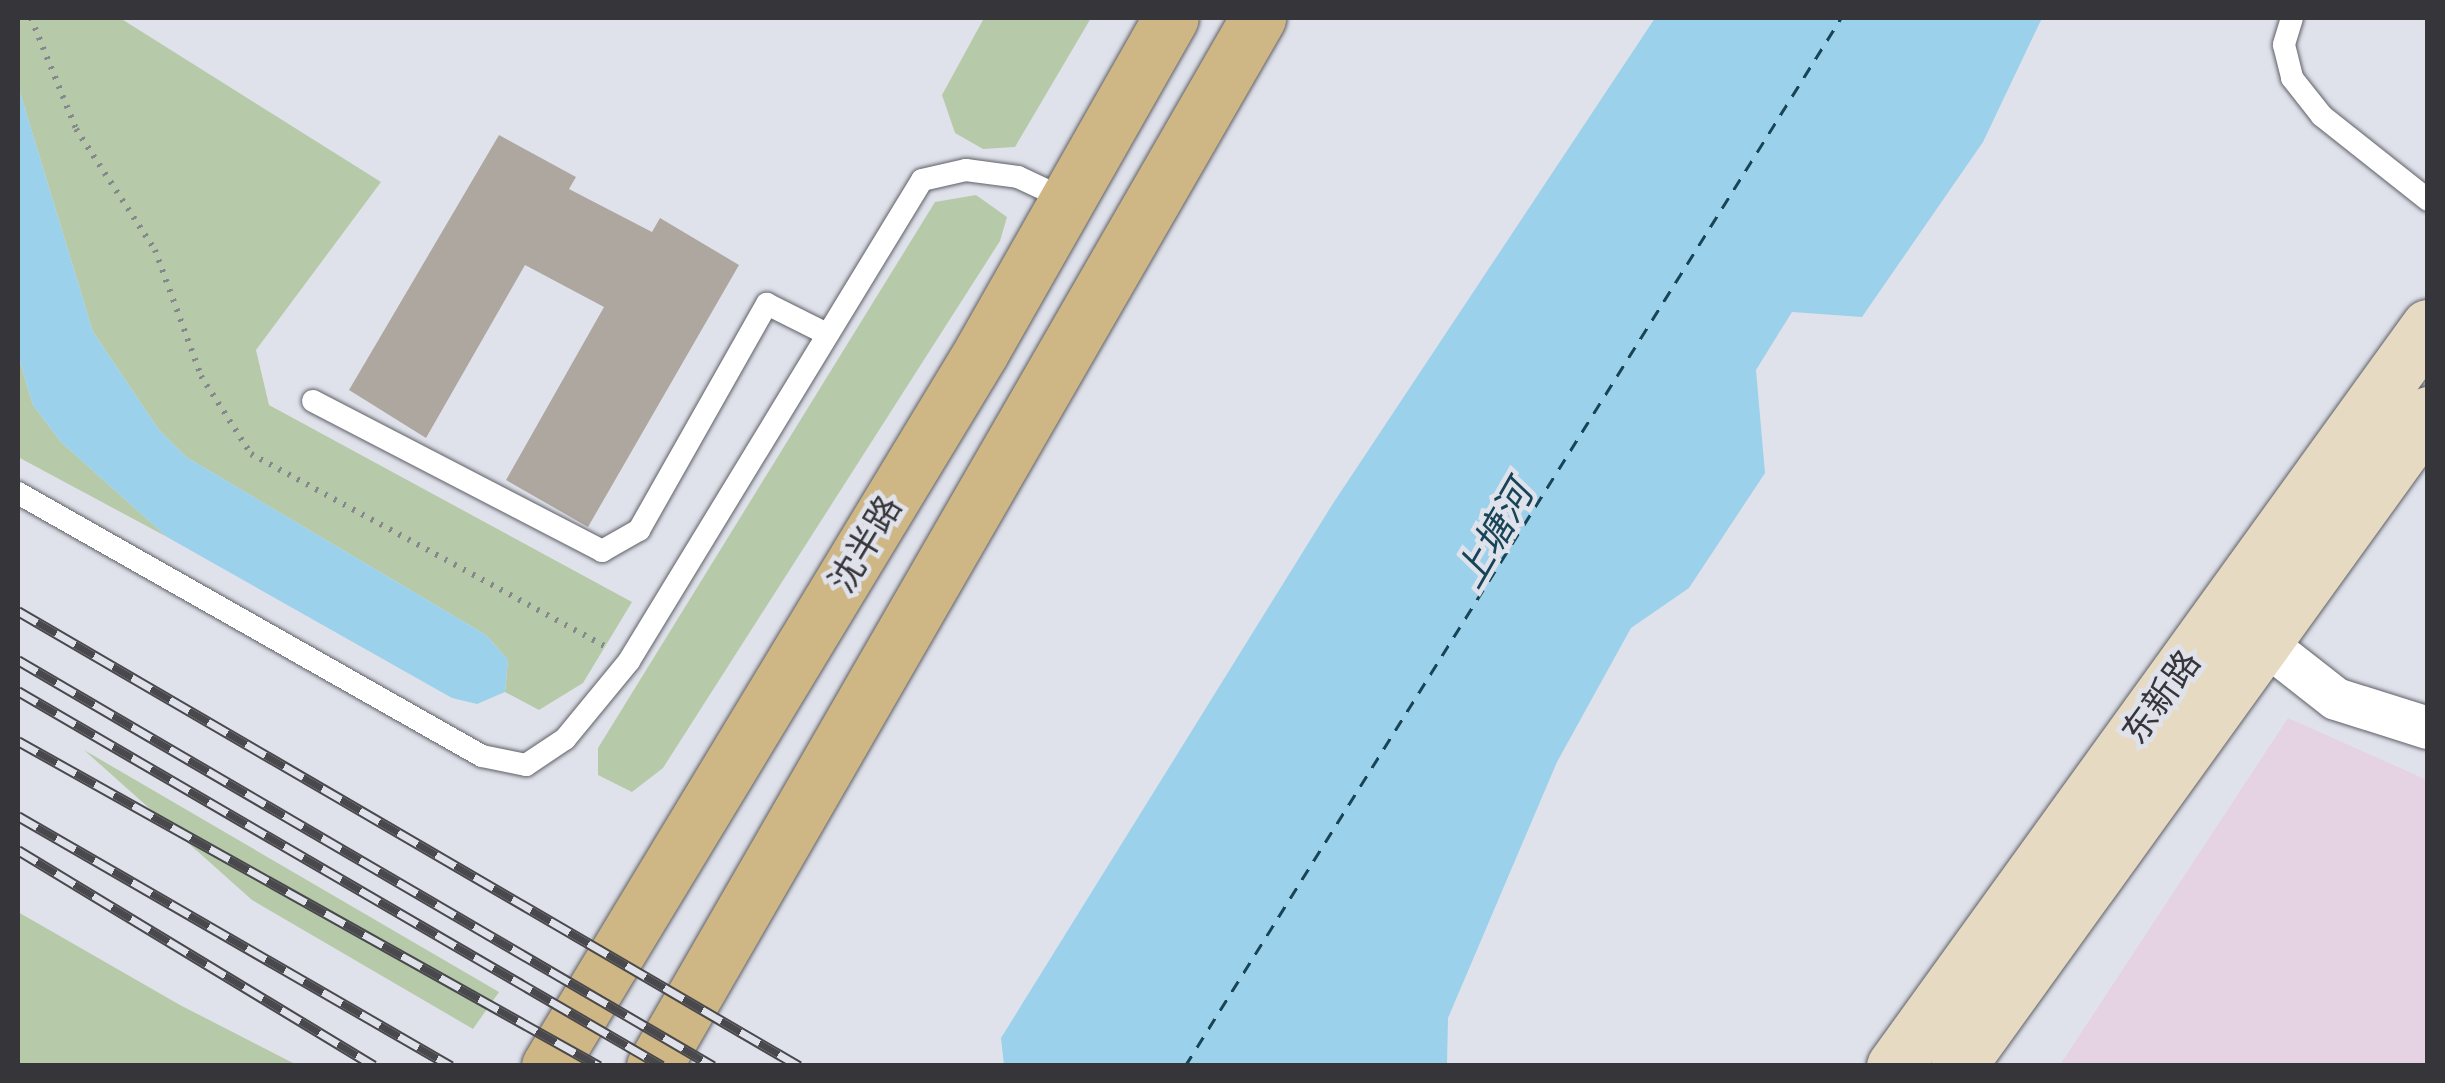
<!DOCTYPE html>
<meta charset="utf-8">
<style>
body{margin:0}
#map{position:relative;width:2445px;height:1083px;overflow:hidden;background:#e0e2eb;font-family:"Fira Sans","Noto Sans SC",sans-serif}
div>[style]{position:absolute}
.commercial>*{inset:0;background:#e5d2e3}
.green>*{inset:0;background:#b6caaa}
.water>*{inset:0;background:#9bd1eb}
.ferry>*{height:2.5px;margin-top:-1.25px;transform-origin:0;background:repeating-linear-gradient(90deg,#174457 0 12px,transparent 0 22px)}
.building>*{inset:0;background:#ada7a0}
.path>*{height:6px;margin-top:-3px;transform-origin:0;background:repeating-linear-gradient(90deg,#86878d 0 2.5px,transparent 0 10.5px)}
.roads{filter:drop-shadow(0 0 2px #5e6067) drop-shadow(0 0 2px #5e6067)}
.service>*{height:22px;margin:-11px;padding:0 11px;transform-origin:11px;border-radius:11px;background:#fff}
.minor>*{height:42px;margin:-21px;padding:0 21px;transform-origin:21px;border-radius:21px;background:#fff}
.secondary>*{height:55px;margin:-27.5px;padding:0 27.5px;transform-origin:27.5px;border-radius:27.5px;background:#e6dac2}
.primary>*{height:55px;margin:-27.5px;padding:0 27.5px;transform-origin:27.5px;border-radius:27.5px;background:#ceb685}
.rail>*{height:11px;margin-top:-5.5px;transform-origin:0;background:repeating-linear-gradient(90deg,#e0e2eb 0 22px,#48484d 0 44px);box-sizing:border-box;border-block:2px solid #48484d}
span{translate:-50% -50%;white-space:nowrap;text-align:center;line-height:1.15;-webkit-text-stroke:9px #e0e2eb;paint-order:stroke}
.street-label{font-size:35px;color:#36363a}
.water-label{font-size:38px;color:#174457;font-style:italic}
.frame{position:absolute;inset:0;border:20px solid #36363a;pointer-events:none}
</style>
<div id="map">
<div class="commercial">
<i style="clip-path:polygon(2288px 718px,2427px 780px,2427px 1065px,2060px 1065px)"></i>
</div>
<div class="green">
<i style="clip-path:polygon(18px 18px,120px 18px,381px 182px,256px 350px,269px 405px,632px 602px,583px 683px,539px 710px,505px 692px,508px 660px,486px 635px,186px 457px,159px 430px,93px 332px,18px 86px)"></i>
<i style="clip-path:polygon(984px 18px,1091px 18px,1015px 147px,983px 149px,955px 133px,942px 95px)"></i>
<i style="clip-path:polygon(976px 195px,1007px 217px,1000px 241px,663px 768px,632px 792px,598px 775px,598px 748px,935px 202px)"></i>
<i style="clip-path:polygon(18px 355px,33px 405px,61px 442px,167px 537px,18px 457px)"></i>
<i style="clip-path:polygon(84px 750px,499px 992px,473px 1029px,252px 900px)"></i>
<i style="clip-path:polygon(18px 912px,180px 1005px,297px 1065px,18px 1065px)"></i>
</div>
<div class="water">
<i style="clip-path:polygon(1655px 18px,2042px 18px,1983px 142px,1862px 317px,1792px 312px,1756px 370px,1765px 473px,1689px 588px,1631px 628px,1557px 762px,1448px 1018px,1447px 1065px,1004px 1065px,1001px 1038px,1332px 505px)"></i>
<i style="clip-path:polygon(18px 86px,93px 332px,159px 430px,186px 457px,486px 635px,508px 660px,505px 692px,477px 704px,452px 698px,167px 537px,61px 442px,33px 405px,18px 355px)"></i>
</div>
<div class="ferry">
<i style="left:1185px;top:1066px;width:1236px;rotate:-57.96deg"></i>
</div>
<div class="building">
<i style="clip-path:polygon(499px 135px,576px 177px,569px 189px,652px 232px,660px 218px,739px 265px,588px 527px,506px 480px,604px 307px,525px 265px,426px 438px,349px 390px)"></i>
</div>
<div class="path">
<i style="left:31px;top:18px;width:120px;rotate:67.9deg"></i>
<i style="left:76px;top:129px;width:145px;rotate:56.9deg"></i>
<i style="left:155px;top:250px;width:134px;rotate:69.9deg"></i>
<i style="left:201px;top:376px;width:93px;rotate:57.3deg"></i>
<i style="left:251px;top:454px;width:402px;rotate:28.5deg"></i>
</div>
<div class="roads">
<div class="service">
<i style="left:2292px;top:18px;width:28px;rotate:107deg"></i>
<i style="left:2284px;top:45px;width:34px;rotate:76deg"></i>
<i style="left:2292px;top:78px;width:48px;rotate:51.7deg"></i>
<i style="left:2322px;top:116px;width:135px;rotate:38.4deg"></i>
<i style="left:313px;top:401px;width:326px;rotate:27.4deg"></i>
<i style="left:602px;top:551px;width:43px;rotate:-29.6deg"></i>
<i style="left:639px;top:530px;width:260px;rotate:-60.5deg"></i>
<i style="left:767px;top:304px;width:67px;rotate:26.6deg"></i>
<i style="left:18px;top:493px;width:533px;rotate:29.55deg"></i>
<i style="left:482px;top:756px;width:45px;rotate:11.6deg"></i>
<i style="left:526px;top:765px;width:47px;rotate:-33.7deg"></i>
<i style="left:565px;top:739px;width:101px;rotate:-50.6deg"></i>
<i style="left:629px;top:661px;width:563px;rotate:-58.65deg"></i>
<i style="left:922px;top:180px;width:45px;rotate:-12.8deg"></i>
<i style="left:966px;top:170px;width:52px;rotate:7.7deg"></i>
<i style="left:1018px;top:177px;width:54px;rotate:25.1deg"></i>
</div>
<div class="minor">
<i style="left:2239px;top:623px;width:123px;rotate:38.1deg"></i>
<i style="left:2336px;top:699px;width:96px;rotate:17.5deg"></i>
</div>
<div class="secondary">
<i style="left:1894px;top:1066px;width:912px;rotate:-54.15deg"></i>
<i style="left:1958px;top:1066px;width:804px;rotate:-54.21deg"></i>
</div>
<div class="primary">
<i style="left:549px;top:1066px;width:835px;rotate:-58.82deg"></i>
<i style="left:981px;top:352px;width:384px;rotate:-60.4deg"></i>
<i style="left:654px;top:1066px;width:1210px;rotate:-60.04deg"></i>
</div>
</div>
<div class="rail">
<i style="left:18px;top:611px;width:904px;rotate:30.22deg"></i>
<i style="left:18px;top:660px;width:805px;rotate:30.29deg"></i>
<i style="left:18px;top:691px;width:745px;rotate:30.21deg"></i>
<i style="left:18px;top:741px;width:666px;rotate:29.22deg"></i>
<i style="left:18px;top:816px;width:500px;rotate:30deg"></i>
<i style="left:18px;top:850px;width:416px;rotate:31.2deg"></i>
</div>
<div class="street-label">
<span style="left:865px;top:544px;rotate:-59deg">沈半路</span>
<span style="left:2161px;top:697px;rotate:-54deg">东新路</span>
</div>
<div class="water-label">
<span style="left:1495px;top:535px;rotate:-60deg">上塘河</span>
</div>
<div class="frame"></div>
</div>
